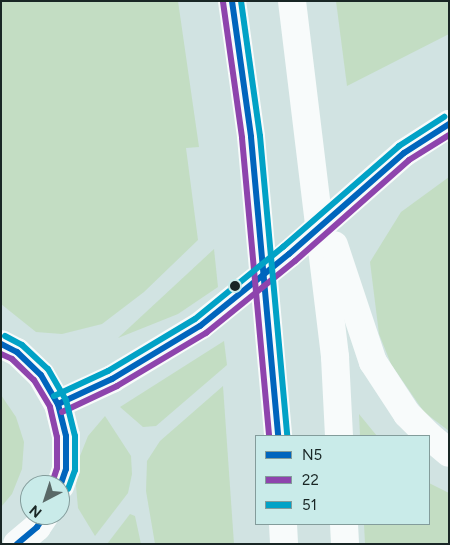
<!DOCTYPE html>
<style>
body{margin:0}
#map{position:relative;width:450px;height:545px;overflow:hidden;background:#d1e3e2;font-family:Figtree,sans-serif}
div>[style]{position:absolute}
.green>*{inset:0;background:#c3ddc3}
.tertiary>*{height:28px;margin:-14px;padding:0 14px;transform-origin:14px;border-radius:14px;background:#f8fbfb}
.trunk>*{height:28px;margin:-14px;padding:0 14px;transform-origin:14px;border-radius:14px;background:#f8fbfb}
.bus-1>*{height:6px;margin:-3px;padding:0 3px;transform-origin:3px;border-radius:3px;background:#0065bd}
.bus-2>*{height:6px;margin:-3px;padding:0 3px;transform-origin:3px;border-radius:3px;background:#8e44ad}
.bus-3>*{height:6px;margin:-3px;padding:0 3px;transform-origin:3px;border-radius:3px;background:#01a2c6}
.dots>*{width:14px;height:14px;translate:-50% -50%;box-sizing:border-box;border:2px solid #c9ebe9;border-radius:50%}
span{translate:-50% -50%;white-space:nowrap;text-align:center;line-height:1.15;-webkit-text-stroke:4.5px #c9ebe9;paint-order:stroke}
.frame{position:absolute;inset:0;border:2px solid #192625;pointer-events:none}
.legend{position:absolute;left:255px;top:435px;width:175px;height:90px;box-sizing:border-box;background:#c9ebe9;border:1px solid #839c9b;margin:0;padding:6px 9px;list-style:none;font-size:15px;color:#192625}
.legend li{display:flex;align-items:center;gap:10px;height:25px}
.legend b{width:25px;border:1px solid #839c9b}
.north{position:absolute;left:20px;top:475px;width:50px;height:50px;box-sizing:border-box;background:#c9ebe9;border:1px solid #839c9b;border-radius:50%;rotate:220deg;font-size:14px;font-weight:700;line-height:20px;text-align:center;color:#192625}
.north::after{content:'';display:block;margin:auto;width:18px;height:22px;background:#596867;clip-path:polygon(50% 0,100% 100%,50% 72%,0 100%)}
</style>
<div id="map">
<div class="green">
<i style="clip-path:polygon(1px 1px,178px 1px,199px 147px,186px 148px,198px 240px,144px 292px,102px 324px,62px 334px,36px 332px,1px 304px)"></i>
<i style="clip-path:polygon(336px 1px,449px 1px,449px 34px,347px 86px)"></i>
<i style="clip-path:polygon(449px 177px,449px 431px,424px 412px,391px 364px,379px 334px,370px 262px,401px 212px)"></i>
<i style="clip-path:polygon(214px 249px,218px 287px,178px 314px,118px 338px)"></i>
<i style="clip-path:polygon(224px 341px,227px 365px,156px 426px,143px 427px,120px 407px)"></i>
<i style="clip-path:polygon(223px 386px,234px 544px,155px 544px,146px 491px,147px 461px,160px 441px)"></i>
<i style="clip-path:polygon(1px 395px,16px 417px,24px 442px,22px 469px,12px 494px,1px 507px)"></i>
<i style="clip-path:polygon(359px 414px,377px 436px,360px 436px)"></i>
<i style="clip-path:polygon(105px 416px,131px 456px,132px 474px,128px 493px,95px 536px,78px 508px,76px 486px,78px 461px,88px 436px)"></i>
<i style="clip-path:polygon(429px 483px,449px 493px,449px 544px,365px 544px,364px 524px,429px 524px)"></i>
<i style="clip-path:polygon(130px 514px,135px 516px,141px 544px,107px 544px)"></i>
</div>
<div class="tertiary">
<i style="left:1px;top:344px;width:18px;rotate:27deg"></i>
<i style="left:17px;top:352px;width:33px;rotate:44deg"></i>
<i style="left:41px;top:375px;width:34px;rotate:60deg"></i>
<i style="left:58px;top:404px;width:33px;rotate:76deg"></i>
<i style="left:66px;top:436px;width:33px;rotate:90deg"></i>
<i style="left:66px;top:469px;width:18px;rotate:109deg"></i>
<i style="left:58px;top:404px;width:60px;rotate:-24.8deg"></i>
<i style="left:112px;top:379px;width:103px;rotate:-31.1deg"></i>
<i style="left:200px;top:326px;width:114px;rotate:-39deg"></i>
<i style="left:289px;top:254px;width:153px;rotate:-41.3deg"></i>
<i style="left:404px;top:153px;width:54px;rotate:-32.8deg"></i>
<i style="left:17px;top:544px;width:26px;rotate:-40deg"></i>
<i style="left:37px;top:527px;width:14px;rotate:-56deg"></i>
</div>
<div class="trunk">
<i style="left:232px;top:1px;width:137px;rotate:82deg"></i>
<i style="left:251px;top:137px;width:300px;rotate:84.8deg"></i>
<i style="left:292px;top:1px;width:359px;rotate:83.1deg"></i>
<i style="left:335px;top:357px;width:79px;rotate:87.1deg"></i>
<i style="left:334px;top:245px;width:123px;rotate:71.6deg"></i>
<i style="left:373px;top:362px;width:62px;rotate:56.8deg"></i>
<i style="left:407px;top:414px;width:31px;rotate:45deg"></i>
<i style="left:429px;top:436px;width:26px;rotate:40deg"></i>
<i style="left:283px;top:524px;width:20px;rotate:87deg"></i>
<i style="left:344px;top:524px;width:20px;rotate:87deg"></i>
</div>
<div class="bus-1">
<i style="left:232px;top:1px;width:137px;rotate:82deg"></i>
<i style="left:251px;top:137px;width:300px;rotate:84.8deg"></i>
<i style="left:1px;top:344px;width:18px;rotate:27deg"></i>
<i style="left:17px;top:352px;width:33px;rotate:44deg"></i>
<i style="left:41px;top:375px;width:34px;rotate:60deg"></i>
<i style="left:58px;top:404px;width:33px;rotate:76deg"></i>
<i style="left:66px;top:436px;width:33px;rotate:90deg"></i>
<i style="left:66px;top:469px;width:18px;rotate:109deg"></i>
<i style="left:58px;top:404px;width:60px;rotate:-24.8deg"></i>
<i style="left:112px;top:379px;width:103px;rotate:-31.1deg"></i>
<i style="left:200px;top:326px;width:114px;rotate:-39deg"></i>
<i style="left:289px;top:254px;width:153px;rotate:-41.3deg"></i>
<i style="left:404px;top:153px;width:54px;rotate:-32.8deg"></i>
<i style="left:17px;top:544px;width:26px;rotate:-40deg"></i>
<i style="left:37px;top:527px;width:14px;rotate:-56deg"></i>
</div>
<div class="bus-2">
<i style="left:223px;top:2px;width:137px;rotate:82deg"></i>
<i style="left:242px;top:138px;width:299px;rotate:84.8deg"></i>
<i style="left:1px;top:354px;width:12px;rotate:24deg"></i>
<i style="left:12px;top:359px;width:30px;rotate:44deg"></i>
<i style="left:34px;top:380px;width:31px;rotate:59deg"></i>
<i style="left:50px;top:407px;width:31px;rotate:77deg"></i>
<i style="left:57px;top:437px;width:31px;rotate:90deg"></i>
<i style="left:57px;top:468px;width:16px;rotate:108deg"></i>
<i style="left:62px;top:412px;width:61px;rotate:-25.3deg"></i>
<i style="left:117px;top:386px;width:104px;rotate:-30.8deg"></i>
<i style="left:206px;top:333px;width:114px;rotate:-39deg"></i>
<i style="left:295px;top:261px;width:152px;rotate:-41.5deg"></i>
<i style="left:409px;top:160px;width:47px;rotate:-32deg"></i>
</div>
<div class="bus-3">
<i style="left:241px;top:1px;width:136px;rotate:82deg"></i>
<i style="left:260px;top:136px;width:300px;rotate:84.8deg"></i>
<i style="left:5px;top:336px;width:19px;rotate:28deg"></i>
<i style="left:22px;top:345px;width:35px;rotate:43deg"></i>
<i style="left:48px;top:369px;width:36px;rotate:60deg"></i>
<i style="left:66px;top:400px;width:37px;rotate:76deg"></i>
<i style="left:75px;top:436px;width:34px;rotate:90deg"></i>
<i style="left:75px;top:470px;width:20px;rotate:110deg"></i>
<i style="left:54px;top:396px;width:60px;rotate:-24.8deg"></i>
<i style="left:108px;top:371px;width:101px;rotate:-30.9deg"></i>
<i style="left:195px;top:319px;width:114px;rotate:-39.3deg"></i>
<i style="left:283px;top:247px;width:154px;rotate:-41deg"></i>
<i style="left:399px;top:146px;width:54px;rotate:-32.8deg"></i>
</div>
<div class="dots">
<i style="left:235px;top:286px;background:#192625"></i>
</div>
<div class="frame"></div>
<ul class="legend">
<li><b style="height:6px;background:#0065bd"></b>N5</li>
<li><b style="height:6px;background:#8e44ad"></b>22</li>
<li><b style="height:6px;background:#01a2c6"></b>51</li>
</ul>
<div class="north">N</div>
</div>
